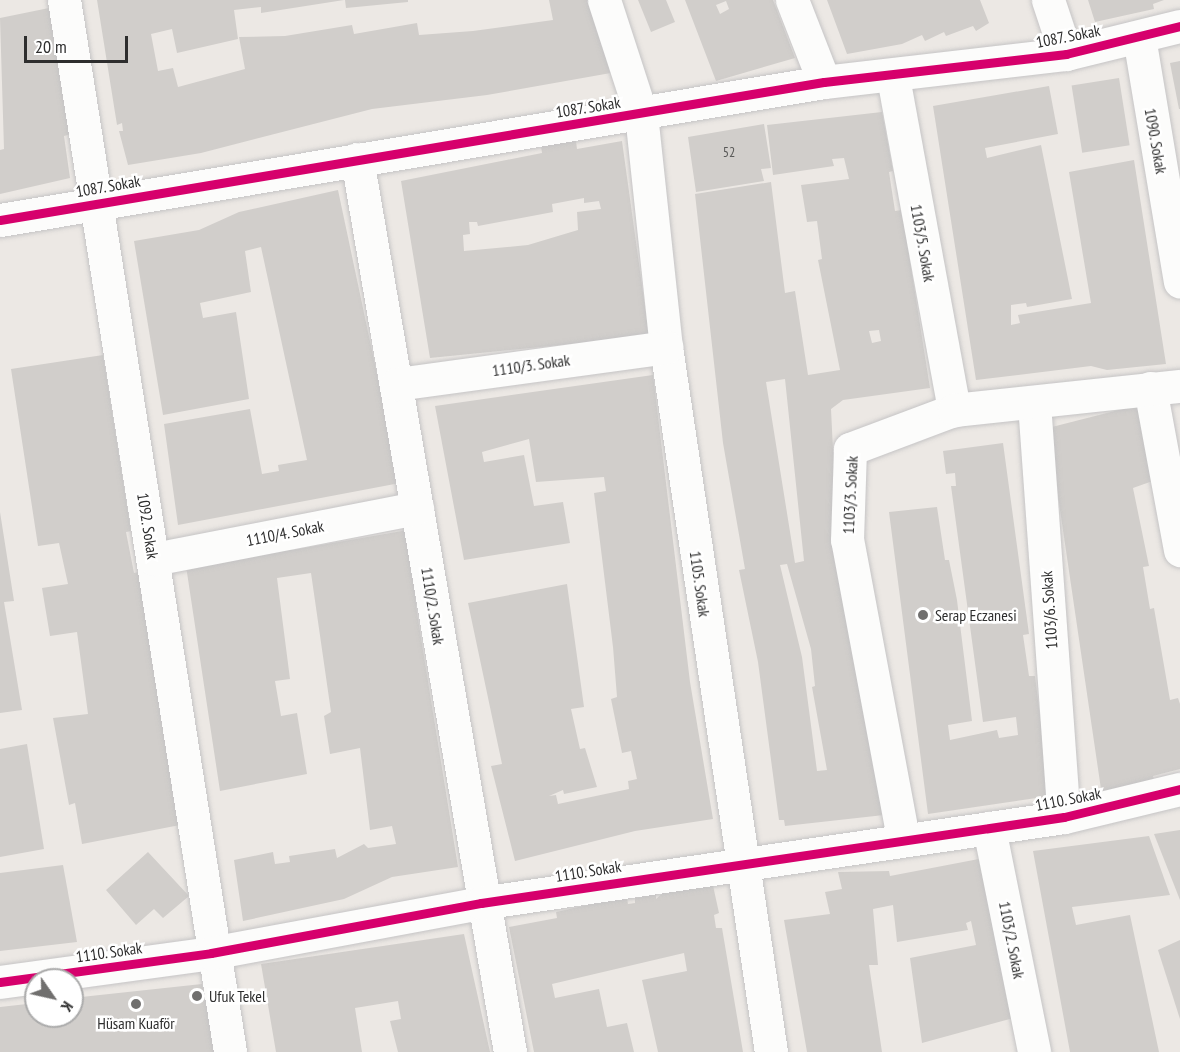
<!DOCTYPE html>
<meta charset="utf-8">
<style>
body{margin:0}
#map{position:relative;width:1180px;height:1052px;overflow:hidden;background:#ece8e4;font-family:"PT Sans Narrow",sans-serif}
div>[style]{position:absolute}
.building>*{inset:0;background:#d1cecb;transform-origin:0 0}
.roads{filter:drop-shadow(0 0 2px #c5c4c5) drop-shadow(0 0 2px #c5c4c5)}
.minor>*{height:33px;margin:-16.5px;padding:0 16.5px;transform-origin:16.5px;border-radius:16.5px;background:#fcfcfb}
.cycleway>*{height:9px;margin:-4.5px;padding:0 4.5px;transform-origin:4.5px;border-radius:4.5px;background:#d6006c}
.dots>*{width:16px;height:16px;translate:-50% -50%;box-sizing:border-box;border:3px solid #fff;border-radius:50%}
span{translate:-50% -50%;white-space:nowrap;text-align:center;line-height:1.15;-webkit-text-stroke:5px #fff;paint-order:stroke}
.number-label{font-size:14px;color:#585857}
.number-label span{-webkit-text-stroke-width:0}
.street-label{font-size:16px;color:#2e2e2e}
.poi-label{font-size:16px;color:#2e2e2e}
.left{translate:0 -50%;text-align:left}
.north{position:absolute;left:24px;top:968px;width:60px;height:60px;box-sizing:border-box;background:#fff;border:2px solid #ababab;border-radius:50%;rotate:124deg;font-size:16px;font-weight:700;line-height:24px;text-align:center;color:#2e2e2e}
.north::after{content:'';display:block;margin:auto;width:21px;height:27px;background:#706f6e;clip-path:polygon(50% 0,100% 100%,50% 72%,0 100%)}
.scale{position:absolute;left:24px;top:36px;width:104px;height:27px;box-sizing:border-box;border:3px solid #2e2e2e;border-top:0;padding-left:8px;font-size:18px;line-height:21px;white-space:nowrap;color:#2e2e2e;-webkit-text-stroke:4px #fff;paint-order:stroke}
</style>
<div id="map">
<div class="building">
<i style="clip-path:polygon(97px 0,344px 0,261px 13px,261px 7px,234px 10px,238px 39px,177px 53px,172px 29px,151px 34px,158px 71px,173px 68px,178px 87px,245px 69px,239px 37px,285px 36px,352px 25px,354px 34px,417px 23px,419px 35px,473px 31px,553px 20px,549px 0,593px 0,622px 71px,487px 95px,372px 109px,201px 153px,128px 165px,119px 131px,123px 131px,122px 123px,117px 125px)"></i>
<i style="clip-path:polygon(345px 0,408px 0,408px 2px,346px 8px)"></i>
<i style="clip-path:polygon(638px 0,666px 0,675px 22px,651px 32px)"></i>
<i style="clip-path:polygon(evenodd,685px 0,773px 0,795px 58px,716px 81px,685px 0,726px 1px,729px 9px,720px 14px,716px 5px,726px 1px)"></i>
<i style="clip-path:polygon(827px 0,980px 0,989px 23px,976px 31px,973px 26px,946px 36px,944px 32px,925px 41px,922px 35px,902px 44px,847px 54px)"></i>
<i style="clip-path:polygon(1088px 0,1164px 0,1153px 4px,1154px 9px,1095px 22px)"></i>
<i style="clip-path:polygon(49px 8px,71px 134px,64px 136px,70px 178px,0 194px,0 150px,4px 149px,0 18px)"></i>
<i style="clip-path:polygon(1180px 61px,1180px 109px,1179px 109px,1170px 63px)"></i>
<i style="left:1119px;top:78px;width:68px;height:48px;rotate:81deg"></i>
<i style="clip-path:polygon(1049px 86px,1058px 134px,985px 148px,987px 158px,1041px 145px,1072px 299px,1027px 307px,1026px 303px,1011px 305px,1011px 325px,1020px 323px,1018px 315px,1091px 303px,1069px 172px,1134px 160px,1166px 364px,1107px 370px,1091px 366px,976px 380px,933px 106px)"></i>
<i style="clip-path:polygon(evenodd,882px 112px,893px 171px,889px 172px,895px 211px,902px 210px,930px 388px,843px 400px,831px 409px,835px 491px,884px 815px,785px 826px,784px 820px,779px 820px,758px 662px,739px 570px,745px 569px,723px 443px,695px 194px,771px 182px,785px 293px,795px 291px,808px 375px,840px 370px,818px 260px,822px 259px,817px 221px,807px 222px,801px 185px,849px 179px,844px 158px,832px 159px,834px 166px,773px 175px,767px 125px,882px 112px,879px 330px,881px 341px,872px 343px,869px 331px,879px 330px,882px 112px,785px 379px,804px 561px,795px 563px,766px 382px,785px 379px,882px 112px,787px 564px,811px 649px,815px 686px,812px 687px,827px 770px,817px 771px,802px 657px,780px 565px,787px 564px)"></i>
<i style="clip-path:polygon(764px 124px,771px 168px,761px 169px,764px 181px,696px 192px,688px 137px)"></i>
<i style="clip-path:polygon(evenodd,575px 134px,577px 149px,622px 141px,649px 336px,430px 358px,401px 181px,542px 153px,540px 140px,575px 134px,584px 198px,584px 203px,599px 201px,601px 209px,577px 212px,578px 230px,528px 245px,464px 251px,463px 235px,470px 234px,469px 222px,477px 222px,478px 226px,553px 212px,552px 204px,584px 198px)"></i>
<i style="clip-path:polygon(338px 190px,400px 483px,178px 525px,164px 424px,250px 409px,262px 474px,279px 471px,278px 465px,307px 460px,261px 247px,245px 251px,251px 292px,200px 303px,203px 318px,236px 312px,249px 399px,163px 415px,134px 241px,199px 230px,239px 212px)"></i>
<i style="clip-path:polygon(103px 355px,131px 531px,126px 532px,134px 573px,139px 572px,180px 825px,82px 844px,75px 803px,69px 805px,53px 718px,88px 714px,77px 632px,50px 636px,42px 588px,68px 584px,59px 543px,38px 546px,11px 369px)"></i>
<i style="clip-path:polygon(653px 375px,690px 682px,713px 819px,635px 831px,515px 861px,491px 766px,502px 764px,468px 603px,567px 584px,584px 707px,571px 709px,580px 749px,585px 748px,597px 787px,564px 794px,563px 790px,549px 796px,556px 795px,558px 804px,629px 789px,628px 781px,637px 779px,631px 751px,622px 753px,611px 699px,617px 697px,613px 647px,594px 493px,606px 491px,604px 477px,536px 482px,529px 439px,482px 452px,484px 462px,524px 455px,534px 506px,563px 502px,570px 543px,464px 560px,435px 406px)"></i>
<i style="clip-path:polygon(1146px 403px,1161px 478px,1133px 488px,1149px 566px,1143px 567px,1150px 609px,1154px 608px,1170px 700px,1178px 698px,1180px 704px,1180px 769px,1153px 776px,1155px 785px,1102px 796px,1048px 428px)"></i>
<i style="clip-path:polygon(1003px 443px,1029px 634px,1023px 635px,1029px 676px,1035px 676px,1050px 796px,928px 814px,889px 512px,937px 507px,945px 560px,949px 560px,957px 600px,972px 721px,948px 725px,950px 740px,997px 730px,999px 738px,1018px 735px,1016px 717px,983px 722px,951px 486px,956px 486px,955px 473px,946px 474px,943px 451px)"></i>
<i style="clip-path:polygon(0 512px,14px 601px,4px 602px,22px 710px,0 713px)"></i>
<i style="clip-path:polygon(408px 530px,417px 613px,458px 867px,392px 877px,344px 899px,243px 921px,234px 860px,273px 852px,275px 864px,290px 862px,289px 856px,335px 849px,337px 858px,364px 844px,368px 848px,396px 844px,392px 826px,370px 830px,360px 748px,330px 754px,324px 716px,331px 712px,311px 573px,277px 578px,290px 679px,275px 681px,281px 716px,297px 713px,307px 774px,220px 791px,186px 566px,291px 546px,292px 550px)"></i>
<i style="clip-path:polygon(27px 744px,44px 849px,0 857px,0 749px)"></i>
<i style="clip-path:polygon(1180px 830px,1180px 900px,1154px 834px)"></i>
<i style="clip-path:polygon(1149px 836px,1170px 895px,1072px 907px,1076px 925px,1130px 915px,1159px 1052px,1070px 1052px,1033px 851px)"></i>
<i style="clip-path:polygon(148px 852px,189px 896px,163px 918px,154px 909px,136px 925px,106px 890px)"></i>
<i style="clip-path:polygon(984px 858px,1017px 1017px,922px 1043px,910px 958px,976px 945px,971px 921px,966px 923px,968px 930px,897px 942px,893px 905px,873px 909px,878px 965px,869px 965px,882px 1052px,807px 1052px,784px 920px,830px 914px,825px 892px,842px 889px,838px 872px,889px 871px,890px 876px)"></i>
<i style="clip-path:polygon(63px 865px,77px 942px,0 951px,0 873px)"></i>
<i style="clip-path:polygon(712px 881px,719px 913px,714px 915px,716px 928px,722px 928px,743px 1052px,658px 1052px,642px 980px,687px 971px,684px 953px,552px 984px,555px 998px,599px 989px,607px 1027px,627px 1023px,634px 1052px,534px 1052px,509px 927px,557px 918px,556px 912px,592px 904px,627px 898px,628px 904px,635px 903px,635px 898px,656px 894px,656px 899px,665px 891px)"></i>
<i style="clip-path:polygon(464px 934px,490px 1052px,398px 1052px,390px 1021px,401px 1019px,398px 1001px,355px 1008px,362px 1052px,276px 1052px,261px 964px)"></i>
<i style="clip-path:polygon(1180px 940px,1180px 1019px,1158px 950px)"></i>
<i style="clip-path:polygon(202px 984px,219px 1052px,0 1052px,0 1007px,36px 1003px,36px 1016px,72px 1016px,72px 998px)"></i>
</div>
<div class="roads">
<div class="minor">
<i style="left:64px;top:0;width:1065px;rotate:81.03deg"></i>
<i style="left:604px;top:0;width:120px;rotate:72deg"></i>
<i style="left:641px;top:114px;width:234px;rotate:83.9deg"></i>
<i style="left:666px;top:347px;width:713px;rotate:81.53deg"></i>
<i style="left:792px;top:0;width:88px;rotate:68.7deg"></i>
<i style="left:1048px;top:0;width:57px;rotate:71.6deg"></i>
<i style="left:1139px;top:37px;width:248px;rotate:80.5deg"></i>
<i style="left:893px;top:77px;width:339px;rotate:79.6deg"></i>
<i style="left:357px;top:159px;width:906px;rotate:80.28deg"></i>
<i style="left:0;top:220px;width:835px;rotate:-9.51deg"></i>
<i style="left:824px;top:82px;width:244px;rotate:-6.6deg"></i>
<i style="left:1066px;top:54px;width:117px;rotate:-13.8deg"></i>
<i style="left:397px;top:384px;width:272px;rotate:-7.8deg"></i>
<i style="left:1150px;top:388px;width:165px;rotate:79.5deg"></i>
<i style="left:1034px;top:403px;width:415px;rotate:85.9deg"></i>
<i style="left:154px;top:559px;width:268px;rotate:-11deg"></i>
<i style="left:989px;top:828px;width:228px;rotate:78.6deg"></i>
<i style="left:903px;top:838px;width:303px;rotate:-100.6deg"></i>
<i style="left:847px;top:540px;width:91px;rotate:-88.1deg"></i>
<i style="left:850px;top:449px;width:111px;rotate:-20.6deg"></i>
<i style="left:954px;top:410px;width:227px;rotate:-6.1deg"></i>
<i style="left:0;top:982px;width:213px;rotate:-7.8deg"></i>
<i style="left:211px;top:953px;width:275px;rotate:-10.5deg"></i>
<i style="left:481px;top:903px;width:589px;rotate:-8.39deg"></i>
<i style="left:1064px;top:817px;width:119px;rotate:-13.6deg"></i>
</div>
</div>
<div class="cycleway">
<i style="left:0;top:220px;width:835px;rotate:-9.51deg"></i>
<i style="left:824px;top:82px;width:244px;rotate:-6.6deg"></i>
<i style="left:1066px;top:54px;width:117px;rotate:-13.8deg"></i>
<i style="left:0;top:982px;width:213px;rotate:-7.8deg"></i>
<i style="left:211px;top:953px;width:275px;rotate:-10.5deg"></i>
<i style="left:481px;top:903px;width:589px;rotate:-8.39deg"></i>
<i style="left:1064px;top:817px;width:119px;rotate:-13.6deg"></i>
</div>
<div class="dots">
<i style="left:923px;top:615px;background:#706f6e"></i>
<i style="left:197px;top:996px;background:#706f6e"></i>
<i style="left:136px;top:1004px;background:#706f6e"></i>
</div>
<div class="number-label">
<span style="left:729px;top:152px">52</span>
</div>
<div class="street-label">
<span style="left:1068px;top:36px;rotate:-11deg">1087. Sokak</span>
<span style="left:588px;top:107px;rotate:-9deg">1087. Sokak</span>
<span style="left:1156px;top:141px;rotate:80deg">1090. Sokak</span>
<span style="left:108px;top:186px;rotate:-10deg">1087. Sokak</span>
<span style="left:923px;top:243px;rotate:80deg">1103/5. Sokak</span>
<span style="left:531px;top:365px;rotate:-8deg">1110/3. Sokak</span>
<span style="left:850px;top:495px;rotate:-87deg">1103/3. Sokak</span>
<span style="left:148px;top:526px;rotate:81deg">1092. Sokak</span>
<span style="left:285px;top:533px;rotate:-11deg">1110/4. Sokak</span>
<span style="left:700px;top:584px;rotate:82deg">1105. Sokak</span>
<span style="left:433px;top:606px;rotate:81deg">1110/2. Sokak</span>
<span style="left:1049px;top:610px;rotate:-94deg">1103/6. Sokak</span>
<span style="left:1068px;top:799px;rotate:-11deg">1110. Sokak</span>
<span style="left:588px;top:871px;rotate:-9deg">1110. Sokak</span>
<span style="left:1012px;top:940px;rotate:79deg">1103/2. Sokak</span>
<span style="left:109px;top:952px;rotate:-8deg">1110. Sokak</span>
</div>
<div class="poi-label">
<span class="left" style="left:935px;top:615px">Serap Eczanesi</span>
<span class="left" style="left:209px;top:996px">Ufuk Tekel</span>
<span style="left:136px;top:1023px">Hüsam Kuaför</span>
</div>
<div class="north">K</div>
<div class="scale">20 m</div>
</div>
